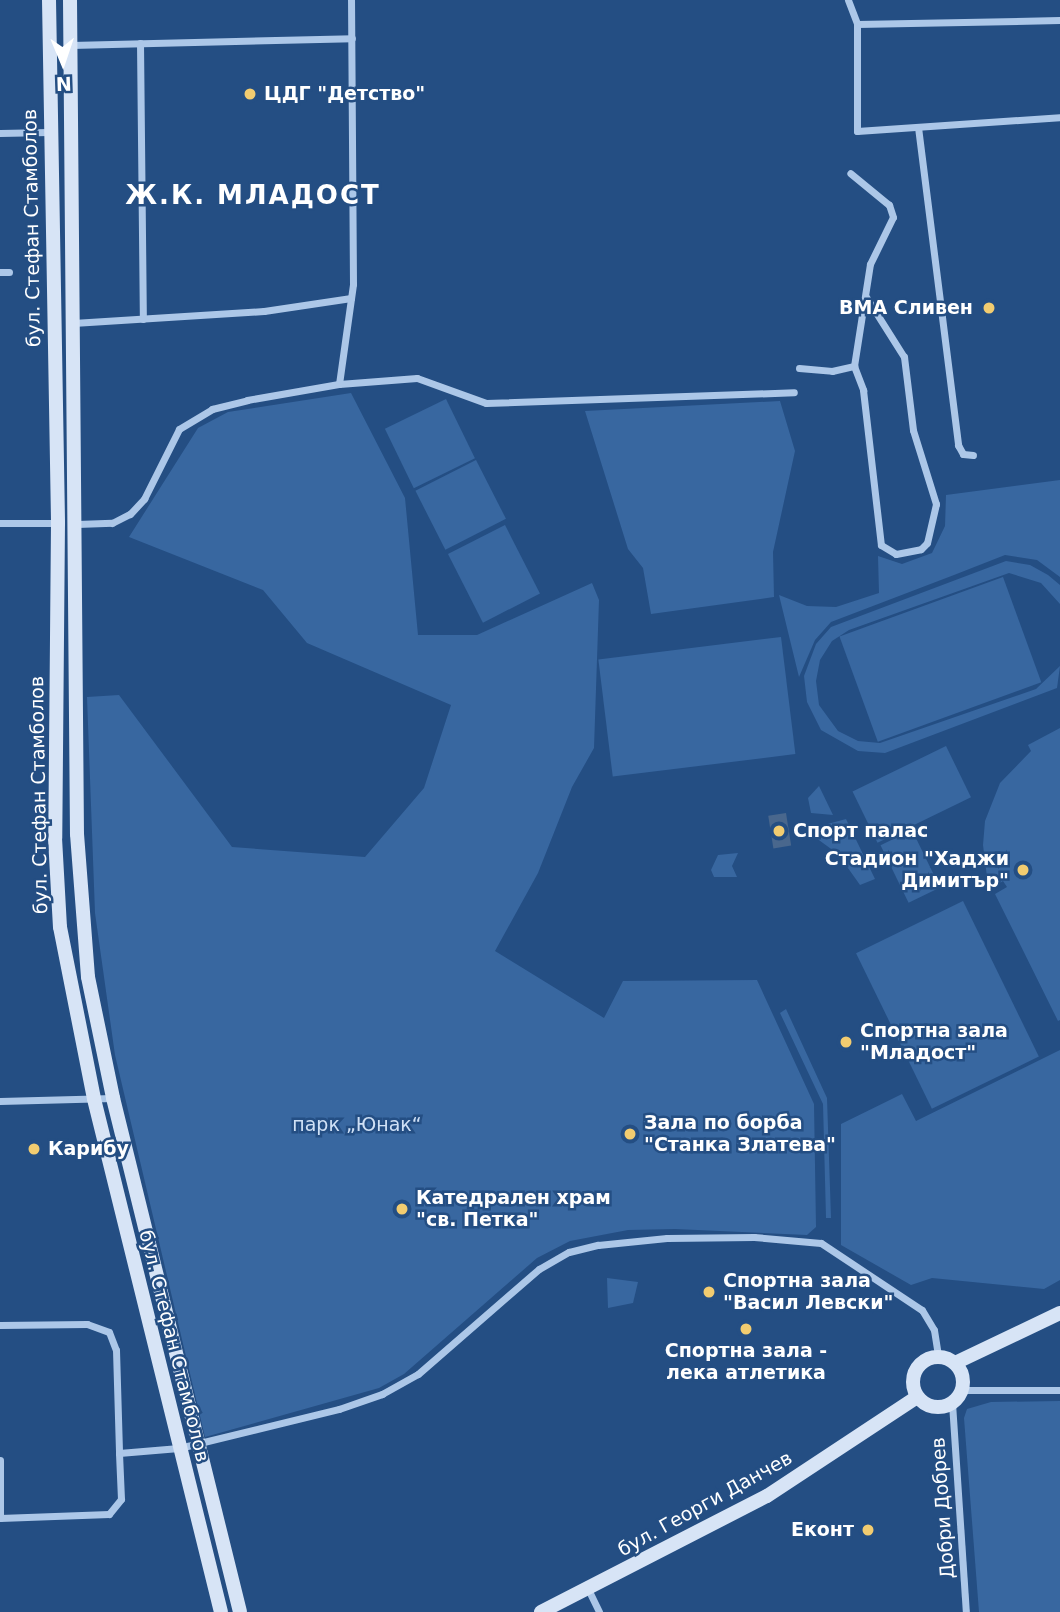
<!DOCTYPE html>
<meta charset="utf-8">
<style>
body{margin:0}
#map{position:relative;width:1060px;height:1612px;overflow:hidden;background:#244e83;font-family:"DejaVu Sans",sans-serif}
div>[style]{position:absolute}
.green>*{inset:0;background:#3867a0;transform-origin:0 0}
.water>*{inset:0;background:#49678d;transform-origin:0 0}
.minor>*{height:7px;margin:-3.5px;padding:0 3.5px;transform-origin:3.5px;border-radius:3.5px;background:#acc7e8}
.secondary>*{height:14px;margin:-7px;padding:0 7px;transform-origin:7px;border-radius:7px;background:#d7e4f6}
.secondary>.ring{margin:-7px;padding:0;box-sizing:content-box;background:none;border:14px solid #d7e4f6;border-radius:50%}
.dots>*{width:19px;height:19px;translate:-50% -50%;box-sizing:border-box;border:4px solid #244e83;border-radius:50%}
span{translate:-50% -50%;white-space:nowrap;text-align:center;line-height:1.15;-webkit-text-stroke:5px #244e83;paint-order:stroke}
.poi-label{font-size:19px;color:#fff;font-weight:700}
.left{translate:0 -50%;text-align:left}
.right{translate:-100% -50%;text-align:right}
.street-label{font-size:19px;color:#fff}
.park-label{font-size:19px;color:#d0e1f6}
.district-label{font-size:26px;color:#fff;font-weight:700;letter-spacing:2px}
.north{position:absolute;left:28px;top:28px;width:70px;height:70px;-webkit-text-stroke:5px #244e83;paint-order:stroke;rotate:178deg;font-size:19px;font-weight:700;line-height:28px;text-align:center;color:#fff}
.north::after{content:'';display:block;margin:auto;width:24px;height:32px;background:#fff;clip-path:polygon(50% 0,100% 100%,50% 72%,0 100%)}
</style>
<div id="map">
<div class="green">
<i style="clip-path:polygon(351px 393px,405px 498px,418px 635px,477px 635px,592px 583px,599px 600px,594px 748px,572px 787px,538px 873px,495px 951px,604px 1018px,623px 981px,757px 980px,814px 1104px,816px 1227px,807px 1235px,675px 1229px,628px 1230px,570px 1241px,537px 1258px,404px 1374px,379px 1388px,205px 1437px,115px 1055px,95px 913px,87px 697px,119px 695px,232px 847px,365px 857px,424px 788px,451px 705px,307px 643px,263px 590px,129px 537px,198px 428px,228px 412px)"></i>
<i style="left:446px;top:399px;width:66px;height:68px;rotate:64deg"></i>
<i style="clip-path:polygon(780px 401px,795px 451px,773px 552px,774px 597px,651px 614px,643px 568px,628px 549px,585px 411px)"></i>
<i style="left:476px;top:460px;width:66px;height:68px;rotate:63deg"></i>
<i style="clip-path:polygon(1060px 480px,1060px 577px,1037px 560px,1005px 555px,954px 575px,831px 622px,815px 640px,799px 677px,779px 595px,807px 606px,836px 607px,879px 593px,878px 556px,902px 564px,932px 553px,945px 526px,946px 495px)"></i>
<i style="left:505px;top:525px;width:77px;height:64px;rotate:63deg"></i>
<i style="clip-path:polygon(1006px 561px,1030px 565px,1048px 575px,1060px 585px,1060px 604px,1041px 583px,1009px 573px,849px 630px,832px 641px,820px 660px,816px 681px,819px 705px,838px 731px,858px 741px,880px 743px,1036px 689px,1060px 666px,1057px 688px,885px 753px,858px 751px,821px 730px,807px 702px,804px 676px,816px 644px,831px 627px)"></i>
<i style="left:1003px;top:577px;width:112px;height:174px;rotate:70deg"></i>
<i style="left:781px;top:637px;width:118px;height:184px;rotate:83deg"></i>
<i style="clip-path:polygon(1060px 728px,1060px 1020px,1058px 1021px,995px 894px,1007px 887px,1003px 881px,992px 888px,987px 877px,983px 845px,985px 821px,1000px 783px,1031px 751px,1028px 745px)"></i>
<i style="left:946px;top:746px;width:57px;height:104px;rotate:64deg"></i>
<i style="clip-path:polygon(819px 786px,833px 815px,811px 813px,808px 798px)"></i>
<i style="clip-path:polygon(846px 819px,875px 879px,860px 885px,838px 854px,812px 835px,820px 826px)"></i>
<i style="left:912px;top:830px;width:64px;height:35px;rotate:64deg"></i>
<i style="clip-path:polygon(738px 853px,732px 866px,737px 877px,714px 877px,711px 870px,718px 855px)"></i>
<i style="left:963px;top:901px;width:173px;height:119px;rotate:64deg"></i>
<i style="clip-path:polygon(786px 1009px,827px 1098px,831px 1218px,826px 1218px,823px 1104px,780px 1013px)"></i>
<i style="clip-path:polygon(1060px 1050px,1060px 1280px,1044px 1289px,932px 1278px,911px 1285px,841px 1245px,841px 1124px,902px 1094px,916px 1121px)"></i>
<i style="clip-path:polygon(607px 1278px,638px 1282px,633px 1303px,608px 1308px)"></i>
<i style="clip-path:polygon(1060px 1401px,1060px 1612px,979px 1612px,964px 1418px,967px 1409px,991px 1402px)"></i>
</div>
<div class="water">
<i style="left:786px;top:813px;width:33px;height:18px;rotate:81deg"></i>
</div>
<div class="minor">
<i style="left:848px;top:0;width:26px;rotate:69deg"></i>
<i style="left:857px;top:24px;width:107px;rotate:90deg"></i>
<i style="left:857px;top:131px;width:203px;rotate:-3.9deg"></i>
<i style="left:857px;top:24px;width:203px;rotate:-1.1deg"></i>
<i style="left:140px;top:43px;width:276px;rotate:89.4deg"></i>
<i style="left:71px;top:45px;width:281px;rotate:-1.4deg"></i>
<i style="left:918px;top:127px;width:321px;rotate:82.8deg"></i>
<i style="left:958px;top:445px;width:10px;rotate:61deg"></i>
<i style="left:963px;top:454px;width:10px;rotate:6deg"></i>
<i style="left:0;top:133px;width:49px;rotate:-1.2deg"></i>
<i style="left:0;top:272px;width:9px"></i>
<i style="left:73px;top:323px;width:191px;rotate:-3.6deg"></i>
<i style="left:264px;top:311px;width:88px;rotate:-8.5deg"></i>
<i style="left:854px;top:366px;width:26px;rotate:69deg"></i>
<i style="left:863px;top:390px;width:156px;rotate:83.4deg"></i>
<i style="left:881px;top:545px;width:17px;rotate:31deg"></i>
<i style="left:896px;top:554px;width:25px;rotate:-11deg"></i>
<i style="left:921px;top:549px;width:8px;rotate:-45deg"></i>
<i style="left:927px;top:543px;width:40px;rotate:-77deg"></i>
<i style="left:936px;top:504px;width:77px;rotate:-107.3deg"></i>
<i style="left:913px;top:430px;width:74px;rotate:-97deg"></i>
<i style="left:904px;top:357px;width:71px;rotate:-122.3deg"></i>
<i style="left:799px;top:368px;width:33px;rotate:5deg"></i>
<i style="left:832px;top:371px;width:23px;rotate:-13deg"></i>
<i style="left:854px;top:366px;width:103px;rotate:-81.1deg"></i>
<i style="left:870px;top:264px;width:52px;rotate:-63.9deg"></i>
<i style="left:893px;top:217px;width:13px;rotate:-108deg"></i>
<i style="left:889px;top:205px;width:50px;rotate:-140.6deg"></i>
<i style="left:339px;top:384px;width:101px;rotate:-82deg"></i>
<i style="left:353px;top:284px;width:284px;rotate:-90.4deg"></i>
<i style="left:0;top:523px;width:58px"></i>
<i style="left:77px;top:524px;width:35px;rotate:-2deg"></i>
<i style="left:112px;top:523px;width:20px;rotate:-27deg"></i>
<i style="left:130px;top:514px;width:21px;rotate:-47deg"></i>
<i style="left:144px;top:499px;width:78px;rotate:-63.4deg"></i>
<i style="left:179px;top:429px;width:39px;rotate:-31deg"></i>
<i style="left:212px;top:409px;width:36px;rotate:-14deg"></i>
<i style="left:247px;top:400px;width:93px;rotate:-9.9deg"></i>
<i style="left:339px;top:384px;width:78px;rotate:-4.4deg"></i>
<i style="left:417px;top:378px;width:73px;rotate:19.9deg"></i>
<i style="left:486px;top:403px;width:308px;rotate:-2deg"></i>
<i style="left:0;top:1101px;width:113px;rotate:-1.5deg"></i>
<i style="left:0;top:1325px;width:87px;rotate:-0.7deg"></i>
<i style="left:87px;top:1324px;width:23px;rotate:20deg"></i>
<i style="left:109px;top:1332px;width:19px;rotate:69deg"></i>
<i style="left:116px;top:1350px;width:103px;rotate:88.3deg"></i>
<i style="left:962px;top:1390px;width:98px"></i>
<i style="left:952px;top:1403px;width:209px;rotate:86.2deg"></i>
<i style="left:0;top:1460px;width:58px;rotate:90deg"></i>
<i style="left:0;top:1518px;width:109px;rotate:-2.1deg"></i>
<i style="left:109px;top:1514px;width:19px;rotate:-51deg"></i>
<i style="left:121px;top:1499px;width:46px;rotate:-92.5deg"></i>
<i style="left:119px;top:1453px;width:60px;rotate:-4.8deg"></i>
<i style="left:179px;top:1448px;width:165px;rotate:-13.7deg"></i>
<i style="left:339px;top:1409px;width:46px;rotate:-19.2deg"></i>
<i style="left:382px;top:1394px;width:41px;rotate:-29.1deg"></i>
<i style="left:418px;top:1374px;width:160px;rotate:-41deg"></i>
<i style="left:539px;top:1269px;width:34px;rotate:-30deg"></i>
<i style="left:569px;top:1252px;width:30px;rotate:-14deg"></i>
<i style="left:598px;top:1245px;width:69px;rotate:-5.8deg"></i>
<i style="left:667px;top:1238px;width:87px;rotate:-0.7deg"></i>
<i style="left:754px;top:1237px;width:67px;rotate:5.1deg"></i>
<i style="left:821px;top:1243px;width:121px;rotate:33.6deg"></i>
<i style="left:922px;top:1310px;width:23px;rotate:59deg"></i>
<i style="left:934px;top:1330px;width:26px;rotate:81deg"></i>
<i style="left:588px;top:1589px;width:25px;rotate:64deg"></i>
</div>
<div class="secondary">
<i style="left:49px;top:0;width:523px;rotate:89.01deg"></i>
<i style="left:58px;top:523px;width:315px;rotate:90.5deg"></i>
<i style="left:55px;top:838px;width:89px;rotate:86.8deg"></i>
<i style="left:60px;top:927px;width:175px;rotate:78.8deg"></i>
<i style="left:94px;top:1099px;width:528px;rotate:76.1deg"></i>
<i style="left:70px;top:0;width:834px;rotate:89.52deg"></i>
<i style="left:77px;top:834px;width:143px;rotate:85.6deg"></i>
<i style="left:88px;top:977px;width:124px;rotate:78.3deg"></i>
<i style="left:113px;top:1098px;width:529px;rotate:76.12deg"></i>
<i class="ring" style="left:913px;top:1357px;width:36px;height:36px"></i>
<i style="left:955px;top:1363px;width:116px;rotate:-25.5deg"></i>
<i style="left:541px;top:1612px;width:254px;rotate:-27.2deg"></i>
<i style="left:767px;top:1496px;width:180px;rotate:-33.4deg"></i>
</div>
<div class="dots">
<i style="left:250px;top:94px;background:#f2cc70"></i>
<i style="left:989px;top:308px;background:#f2cc70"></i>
<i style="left:779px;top:831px;background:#f2cc70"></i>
<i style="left:1023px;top:870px;background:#f2cc70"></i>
<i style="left:846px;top:1042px;background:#f2cc70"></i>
<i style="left:630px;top:1134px;background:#f2cc70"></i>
<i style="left:34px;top:1149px;background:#f2cc70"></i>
<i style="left:402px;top:1209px;background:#f2cc70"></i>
<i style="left:709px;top:1292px;background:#f2cc70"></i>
<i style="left:746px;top:1329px;background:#f2cc70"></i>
<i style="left:868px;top:1530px;background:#f2cc70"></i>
</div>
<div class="poi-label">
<span class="left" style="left:264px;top:94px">ЦДГ "Детство"</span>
<span class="right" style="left:973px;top:308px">ВМА Сливен</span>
<span class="left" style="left:793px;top:831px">Спорт палас</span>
<span class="right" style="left:1009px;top:870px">Стадион "Хаджи<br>Димитър"</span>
<span class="left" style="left:860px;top:1042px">Спортна зала<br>"Младост"</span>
<span class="left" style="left:644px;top:1134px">Зала по борба<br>"Станка Златева"</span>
<span class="left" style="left:48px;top:1149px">Карибу</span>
<span class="left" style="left:416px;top:1209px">Катедрален храм<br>"св. Петка"</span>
<span class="left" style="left:723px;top:1292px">Спортна зала<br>"Васил Левски"</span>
<span style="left:746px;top:1362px">Спортна зала -<br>лека атлетика</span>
<span class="right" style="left:854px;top:1530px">Еконт</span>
</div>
<div class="street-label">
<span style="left:32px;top:228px;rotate:-91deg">бул. Стефан Стамболов</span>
<span style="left:39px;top:795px;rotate:-91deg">бул. Стефан Стамболов</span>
<span style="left:174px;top:1346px;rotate:76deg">бул. Стефан Стамболов</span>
<span style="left:705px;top:1504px;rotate:-29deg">бул. Георги Данчев</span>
<span style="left:943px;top:1508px;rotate:-94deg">Добри Добрев</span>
</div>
<div class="park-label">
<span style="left:357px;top:1125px">парк „Юнак“</span>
</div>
<div class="district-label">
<span style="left:253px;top:196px">Ж.К. МЛАДОСТ</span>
</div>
<div class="north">N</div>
</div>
